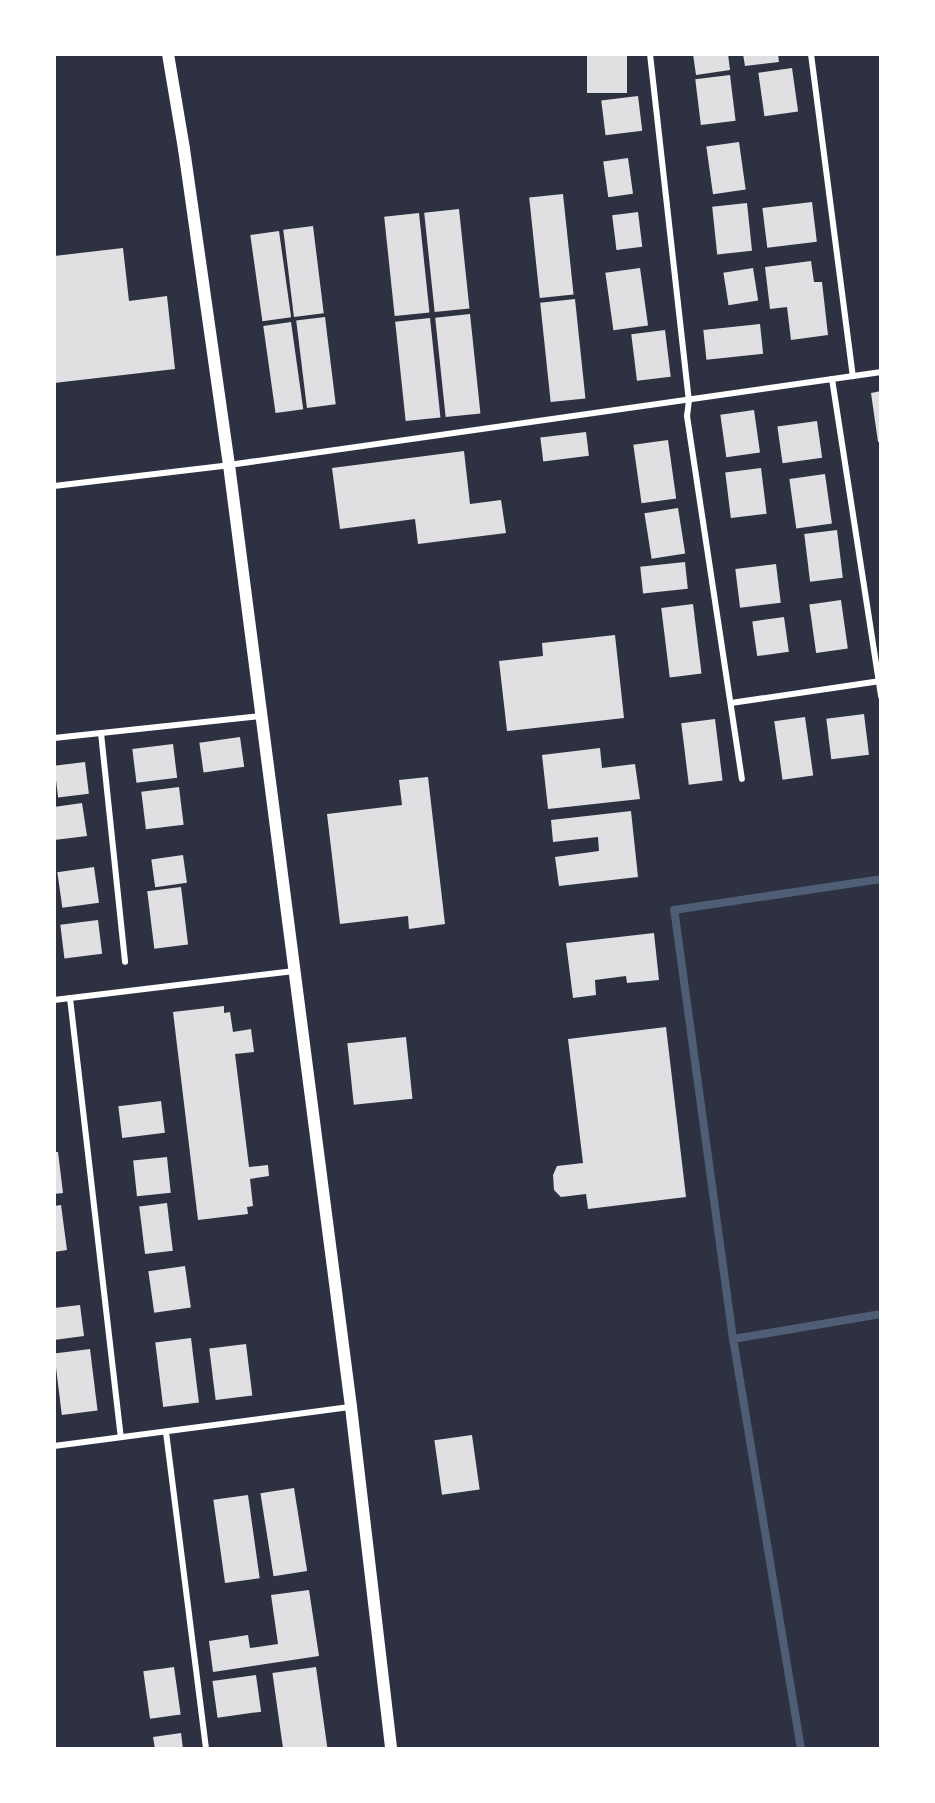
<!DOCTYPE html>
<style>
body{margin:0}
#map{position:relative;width:935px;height:1803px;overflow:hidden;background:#2d3142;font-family:"Asap Condensed",sans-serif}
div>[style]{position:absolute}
.stream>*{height:8px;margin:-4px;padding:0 4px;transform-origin:4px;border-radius:4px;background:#4f5d75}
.building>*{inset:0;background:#e0e0e3;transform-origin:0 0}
.minor>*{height:6px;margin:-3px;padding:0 3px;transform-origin:3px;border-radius:3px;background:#fff}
.secondary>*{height:12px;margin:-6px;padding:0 6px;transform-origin:6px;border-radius:6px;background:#fff}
span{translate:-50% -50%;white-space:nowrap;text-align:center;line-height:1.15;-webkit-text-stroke:5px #fff;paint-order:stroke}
.frame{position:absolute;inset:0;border:56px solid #fff;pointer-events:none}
</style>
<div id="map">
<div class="stream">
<i style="left:733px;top:1339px;width:150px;rotate:-9.6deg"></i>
<i style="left:801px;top:1749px;width:416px;rotate:-99.4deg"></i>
<i style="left:733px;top:1339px;width:433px;rotate:-97.8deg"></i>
<i style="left:674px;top:910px;width:209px;rotate:-8.5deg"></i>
</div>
<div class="building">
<i style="left:587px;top:54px;width:40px;height:39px"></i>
<i style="clip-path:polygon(693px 54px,728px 54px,730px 70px,696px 75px)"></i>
<i style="clip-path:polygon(743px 54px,778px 54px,779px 62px,745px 66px)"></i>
<i style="left:792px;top:68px;width:44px;height:34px;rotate:82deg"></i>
<i style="left:730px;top:75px;width:46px;height:35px;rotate:83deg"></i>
<i style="left:638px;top:96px;width:35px;height:37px;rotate:83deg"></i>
<i style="left:739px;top:142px;width:48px;height:33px;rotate:82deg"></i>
<i style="left:628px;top:158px;width:36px;height:25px;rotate:82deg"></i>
<i style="left:563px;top:194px;width:101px;height:34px;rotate:84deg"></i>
<i style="left:812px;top:202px;width:40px;height:50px;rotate:83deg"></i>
<i style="left:747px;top:203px;width:48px;height:35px;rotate:84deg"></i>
<i style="left:459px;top:209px;width:100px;height:35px;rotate:84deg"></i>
<i style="left:638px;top:212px;width:35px;height:26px;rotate:83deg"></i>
<i style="left:419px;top:213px;width:100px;height:35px;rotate:84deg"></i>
<i style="left:313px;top:226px;width:88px;height:30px;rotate:83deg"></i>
<i style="left:279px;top:231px;width:87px;height:29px;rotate:82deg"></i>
<i style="clip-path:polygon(123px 248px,129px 301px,167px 296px,175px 369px,54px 383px,54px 256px)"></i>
<i style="clip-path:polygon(811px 261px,814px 282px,822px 282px,828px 335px,791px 340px,787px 307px,770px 309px,765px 267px)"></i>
<i style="left:640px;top:268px;width:58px;height:35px;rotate:82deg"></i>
<i style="left:753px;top:268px;width:33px;height:30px;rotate:81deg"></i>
<i style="left:575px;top:299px;width:100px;height:35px;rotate:84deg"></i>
<i style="left:470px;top:314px;width:100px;height:35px;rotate:84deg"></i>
<i style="left:325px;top:317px;width:88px;height:29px;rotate:83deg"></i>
<i style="left:430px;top:318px;width:100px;height:35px;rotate:84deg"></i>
<i style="left:291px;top:322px;width:88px;height:28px;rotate:82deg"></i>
<i style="left:760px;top:324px;width:30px;height:57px;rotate:84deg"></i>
<i style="left:665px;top:330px;width:47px;height:34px;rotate:83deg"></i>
<i style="clip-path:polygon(881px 391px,881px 442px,878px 442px,871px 393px)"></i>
<i style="left:754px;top:410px;width:43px;height:34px;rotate:82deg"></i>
<i style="left:817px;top:421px;width:37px;height:40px;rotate:82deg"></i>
<i style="left:586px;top:432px;width:24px;height:46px;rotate:83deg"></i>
<i style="left:668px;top:440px;width:59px;height:35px;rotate:82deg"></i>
<i style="clip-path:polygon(464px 451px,470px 504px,501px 500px,506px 533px,418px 544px,415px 519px,340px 529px,332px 468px)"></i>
<i style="left:761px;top:468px;width:46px;height:36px;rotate:83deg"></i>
<i style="left:825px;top:474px;width:50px;height:36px;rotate:82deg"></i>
<i style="left:678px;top:508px;width:46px;height:34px;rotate:81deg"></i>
<i style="left:837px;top:530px;width:48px;height:33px;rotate:83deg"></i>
<i style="left:685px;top:562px;width:27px;height:45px;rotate:84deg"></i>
<i style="left:776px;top:564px;width:39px;height:41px;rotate:83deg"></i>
<i style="left:841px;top:600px;width:49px;height:32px;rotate:82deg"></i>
<i style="left:693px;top:604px;width:70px;height:32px;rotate:83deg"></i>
<i style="left:784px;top:617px;width:35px;height:32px;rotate:82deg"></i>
<i style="clip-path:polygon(615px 635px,624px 718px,507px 731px,499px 661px,543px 656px,542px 643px)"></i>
<i style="left:864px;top:714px;width:41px;height:38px;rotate:83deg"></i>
<i style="left:805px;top:717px;width:59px;height:31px;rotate:82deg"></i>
<i style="left:715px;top:719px;width:62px;height:34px;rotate:83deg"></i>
<i style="left:240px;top:737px;width:30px;height:41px;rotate:82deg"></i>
<i style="left:173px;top:744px;width:34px;height:41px;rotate:83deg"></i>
<i style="clip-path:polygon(600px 748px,602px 768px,635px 764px,640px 799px,548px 809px,542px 755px)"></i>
<i style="left:85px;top:762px;width:32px;height:31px;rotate:83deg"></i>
<i style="clip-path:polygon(428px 777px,445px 924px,409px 929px,408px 916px,340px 924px,327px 814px,402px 805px,399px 780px)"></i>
<i style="left:179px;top:787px;width:38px;height:38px;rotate:83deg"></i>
<i style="clip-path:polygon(82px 803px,87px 836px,54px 840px,54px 807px)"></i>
<i style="clip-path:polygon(631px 811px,638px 877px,559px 886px,555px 857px,599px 851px,598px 837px,553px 842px,551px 820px)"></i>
<i style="left:183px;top:855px;width:28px;height:32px;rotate:82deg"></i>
<i style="left:94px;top:867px;width:36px;height:37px;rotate:82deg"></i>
<i style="left:181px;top:887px;width:58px;height:34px;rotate:83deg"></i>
<i style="left:98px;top:920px;width:34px;height:38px;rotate:83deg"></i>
<i style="clip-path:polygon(654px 933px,659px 980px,627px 983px,626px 976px,595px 980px,596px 995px,573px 998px,566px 943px)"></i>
<i style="clip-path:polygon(224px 1006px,224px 1013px,230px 1012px,233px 1032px,251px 1029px,254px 1052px,235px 1054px,249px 1167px,268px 1165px,269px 1176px,250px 1179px,253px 1206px,247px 1207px,248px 1214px,198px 1220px,173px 1012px)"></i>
<i style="clip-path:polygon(666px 1027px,686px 1197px,588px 1209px,586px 1194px,561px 1197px,554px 1190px,553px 1175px,557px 1166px,583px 1163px,568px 1039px)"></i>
<i style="left:406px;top:1037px;width:62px;height:59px;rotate:84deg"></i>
<i style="left:161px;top:1101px;width:32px;height:43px;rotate:83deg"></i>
<i style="clip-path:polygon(54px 1152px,58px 1152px,63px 1193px,54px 1194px)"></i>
<i style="left:167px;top:1157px;width:36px;height:34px;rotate:84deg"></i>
<i style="left:167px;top:1203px;width:48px;height:28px;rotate:83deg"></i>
<i style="clip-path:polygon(61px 1205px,67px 1250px,54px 1252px,54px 1206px)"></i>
<i style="left:185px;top:1266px;width:42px;height:37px;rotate:82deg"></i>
<i style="clip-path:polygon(80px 1305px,84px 1336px,54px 1340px,54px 1308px)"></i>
<i style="left:191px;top:1338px;width:65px;height:36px;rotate:83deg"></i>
<i style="left:246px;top:1344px;width:52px;height:37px;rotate:83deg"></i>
<i style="left:90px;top:1349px;width:62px;height:36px;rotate:83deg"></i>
<i style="left:472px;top:1435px;width:55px;height:38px;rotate:82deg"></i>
<i style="left:294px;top:1488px;width:84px;height:34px;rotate:81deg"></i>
<i style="left:248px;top:1495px;width:84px;height:35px;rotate:82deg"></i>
<i style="clip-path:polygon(309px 1590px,319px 1656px,213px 1672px,209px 1641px,248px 1635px,250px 1648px,278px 1644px,271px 1595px)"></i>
<i style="left:174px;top:1667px;width:48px;height:31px;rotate:82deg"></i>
<i style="left:316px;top:1667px;width:83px;height:44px;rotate:82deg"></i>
<i style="left:256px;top:1675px;width:37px;height:44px;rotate:82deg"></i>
<i style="clip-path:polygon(181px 1733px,183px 1749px,155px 1749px,153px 1737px)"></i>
</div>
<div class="minor">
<i style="left:650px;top:54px;width:348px;rotate:83.6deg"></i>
<i style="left:689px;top:400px;width:16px;rotate:97deg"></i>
<i style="left:687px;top:416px;width:367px;rotate:81.4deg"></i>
<i style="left:811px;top:54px;width:325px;rotate:82.6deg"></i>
<i style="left:832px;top:379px;width:321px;rotate:81.2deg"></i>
<i style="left:54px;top:486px;width:176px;rotate:-6.8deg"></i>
<i style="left:229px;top:465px;width:659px;rotate:-8.12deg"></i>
<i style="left:731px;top:703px;width:151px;rotate:-8.4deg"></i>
<i style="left:101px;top:733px;width:230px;rotate:84deg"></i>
<i style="left:54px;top:738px;width:208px;rotate:-6.1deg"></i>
<i style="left:70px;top:998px;width:442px;rotate:83.4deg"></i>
<i style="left:54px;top:1000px;width:242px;rotate:-6.9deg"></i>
<i style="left:166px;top:1432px;width:320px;rotate:82.8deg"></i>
<i style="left:54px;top:1446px;width:300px;rotate:-7.5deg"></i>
</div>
<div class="secondary">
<i style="left:168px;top:54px;width:96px;rotate:80.4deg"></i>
<i style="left:184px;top:149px;width:319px;rotate:81.9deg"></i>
<i style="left:229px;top:465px;width:950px;rotate:82.62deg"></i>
<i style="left:351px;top:1407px;width:344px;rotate:83.3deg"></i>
</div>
<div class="frame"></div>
</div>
